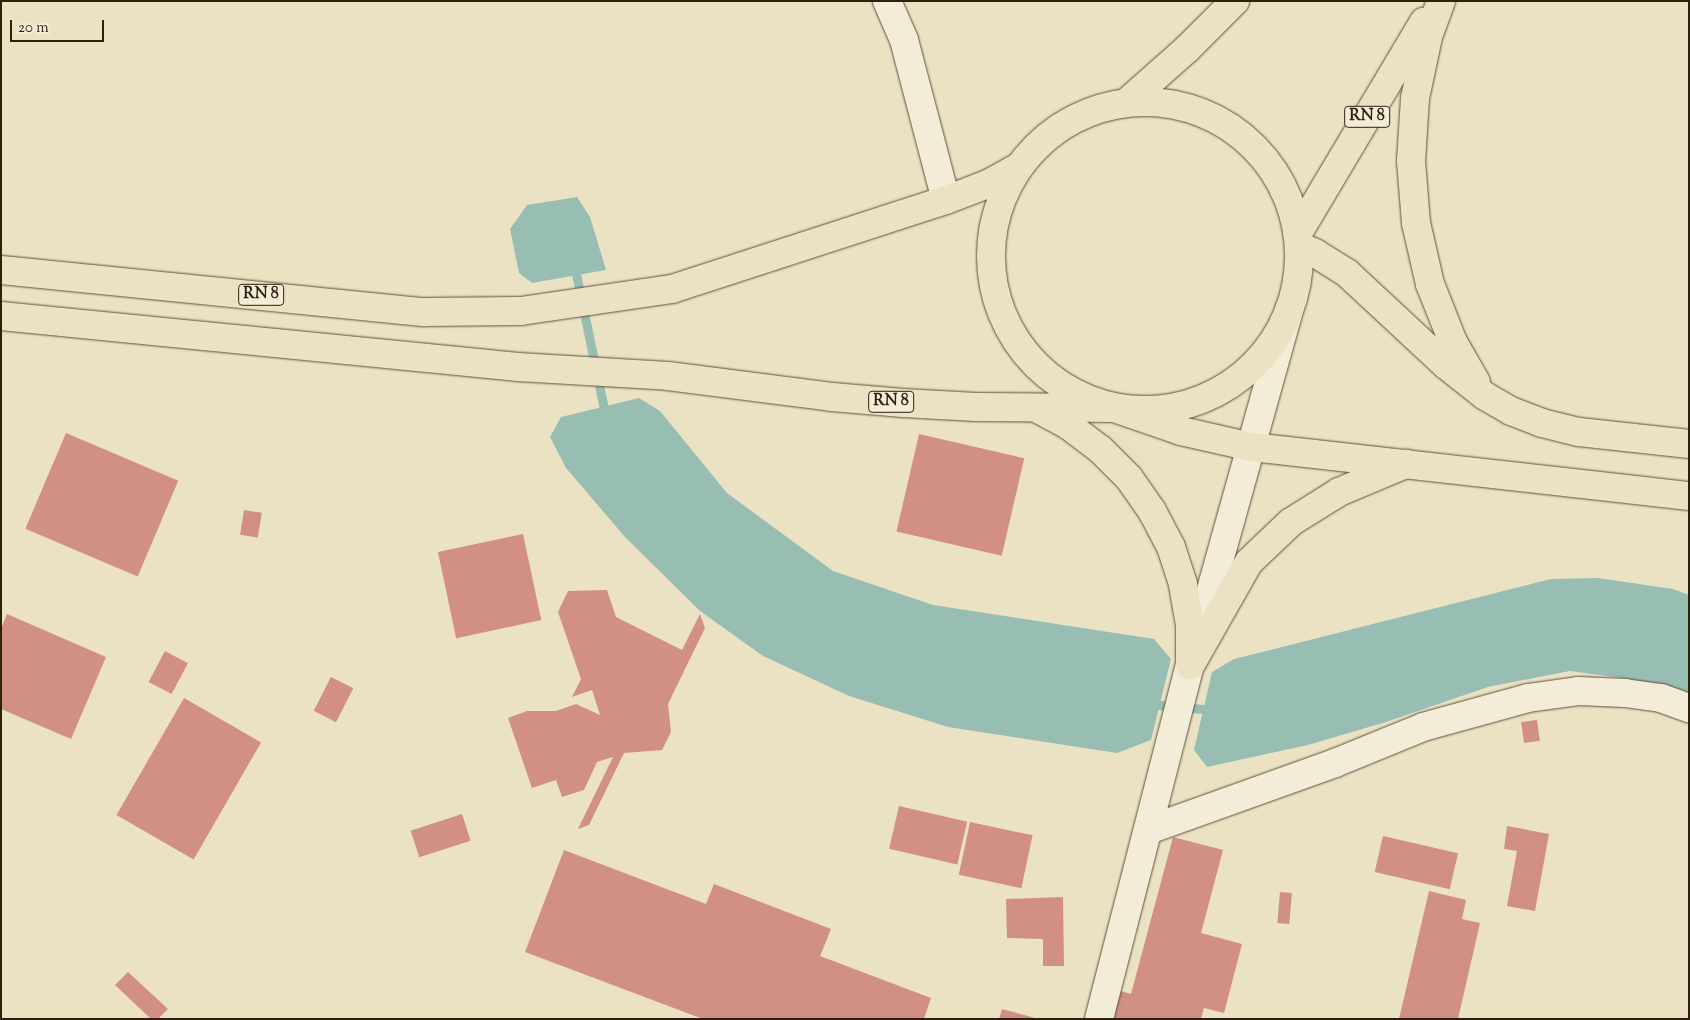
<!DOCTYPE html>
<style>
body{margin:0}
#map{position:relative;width:1690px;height:1020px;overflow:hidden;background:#ebe2c4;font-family:"Sorts Mill Goudy",serif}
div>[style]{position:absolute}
.water>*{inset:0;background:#98beb4}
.stream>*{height:9px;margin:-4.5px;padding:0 4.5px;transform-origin:4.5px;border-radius:4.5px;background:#98beb4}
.building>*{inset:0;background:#d18f85;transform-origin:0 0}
.roads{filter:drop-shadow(0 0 1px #5d5039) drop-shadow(0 0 1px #5d5039)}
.minor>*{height:28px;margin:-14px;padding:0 14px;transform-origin:14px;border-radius:14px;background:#f2ecd9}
.tertiary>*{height:28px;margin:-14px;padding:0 14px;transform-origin:14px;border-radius:14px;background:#f2ecd9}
.trunk>*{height:28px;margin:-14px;padding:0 14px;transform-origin:14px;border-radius:14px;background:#ebe2c4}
.trunk>.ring{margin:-14px;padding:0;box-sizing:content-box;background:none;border:28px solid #ebe2c4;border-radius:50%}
span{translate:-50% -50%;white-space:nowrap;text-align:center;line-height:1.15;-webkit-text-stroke:4px #f2ecd9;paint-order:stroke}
.shield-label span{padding:1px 4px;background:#f2ecd9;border:1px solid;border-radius:4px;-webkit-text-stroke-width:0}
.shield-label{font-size:16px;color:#2e200b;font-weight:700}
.frame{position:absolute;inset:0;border:2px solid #2e200b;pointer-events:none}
.scale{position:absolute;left:10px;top:20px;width:94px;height:22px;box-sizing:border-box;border:2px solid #2e200b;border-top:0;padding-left:6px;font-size:15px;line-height:18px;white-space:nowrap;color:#2e200b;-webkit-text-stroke:4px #f2ecd9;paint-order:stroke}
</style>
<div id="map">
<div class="water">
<i style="clip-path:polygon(577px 197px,590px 217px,606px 270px,532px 283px,519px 273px,510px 229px,527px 205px)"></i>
<i style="clip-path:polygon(639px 398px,660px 411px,727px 493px,833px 571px,933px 605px,1154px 639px,1171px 659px,1151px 740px,1117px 753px,948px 727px,849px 696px,763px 656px,700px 611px,625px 537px,566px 468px,550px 437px,561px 417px)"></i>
<i style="clip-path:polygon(1598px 578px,1673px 589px,1689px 595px,1689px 693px,1622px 678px,1570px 671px,1488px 687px,1386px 722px,1308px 745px,1207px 767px,1194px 750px,1212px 672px,1234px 659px,1551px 579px)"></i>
</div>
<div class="stream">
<i style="left:574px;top:264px;width:157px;rotate:78.3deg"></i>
<i style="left:1150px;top:704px;width:64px;rotate:5.4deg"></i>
</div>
<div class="building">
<i style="left:66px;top:433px;width:122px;height:104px;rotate:23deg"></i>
<i style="left:919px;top:434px;width:108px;height:100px;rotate:13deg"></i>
<i style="left:244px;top:510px;width:18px;height:25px;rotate:9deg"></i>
<i style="left:523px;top:534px;width:88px;height:87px;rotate:78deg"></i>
<i style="clip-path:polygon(607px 590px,616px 617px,682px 650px,700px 614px,705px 628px,668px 704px,671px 732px,662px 750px,624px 753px,589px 825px,578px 829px,613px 757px,597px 762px,584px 790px,562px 797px,556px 780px,532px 788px,508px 718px,527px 711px,556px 711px,576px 704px,600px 715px,592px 690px,572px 697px,581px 679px,558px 612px,568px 591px)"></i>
<i style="clip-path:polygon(7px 614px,106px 657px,71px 739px,1px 709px,1px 629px)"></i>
<i style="left:165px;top:651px;width:26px;height:35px;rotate:28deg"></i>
<i style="left:331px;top:677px;width:25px;height:38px;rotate:27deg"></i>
<i style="left:184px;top:698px;width:89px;height:135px;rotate:30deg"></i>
<i style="left:1537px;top:720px;width:21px;height:16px;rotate:82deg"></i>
<i style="left:899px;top:806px;width:70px;height:44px;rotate:13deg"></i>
<i style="left:462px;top:814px;width:28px;height:54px;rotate:72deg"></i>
<i style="left:970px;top:822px;width:64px;height:54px;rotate:12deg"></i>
<i style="clip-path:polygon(1507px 826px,1549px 834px,1535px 911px,1507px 906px,1517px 851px,1504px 849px)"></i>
<i style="left:1383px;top:836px;width:77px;height:37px;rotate:13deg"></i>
<i style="clip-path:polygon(1173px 837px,1223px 850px,1201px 933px,1242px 944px,1224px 1013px,1204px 1008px,1201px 1019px,1101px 1019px,1110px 988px,1131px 994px)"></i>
<i style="clip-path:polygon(564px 850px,706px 904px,714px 884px,831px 929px,820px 956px,931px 998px,924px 1019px,703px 1019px,525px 952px)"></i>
<i style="clip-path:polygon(1429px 891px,1466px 900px,1462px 919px,1480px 923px,1458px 1019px,1399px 1019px)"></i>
<i style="left:1280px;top:892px;width:12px;height:31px;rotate:5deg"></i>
<i style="clip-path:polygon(1063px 897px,1064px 966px,1043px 966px,1043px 939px,1007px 938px,1006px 899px)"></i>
<i style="clip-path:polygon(128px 972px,168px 1009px,158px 1019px,151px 1019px,115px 985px)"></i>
<i style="clip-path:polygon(1002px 1009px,1035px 1018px,1035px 1019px,999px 1019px)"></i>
</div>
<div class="roads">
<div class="minor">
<i style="left:1148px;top:830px;width:199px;rotate:-19.7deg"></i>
<i style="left:1335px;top:763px;width:95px;rotate:-22.2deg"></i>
<i style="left:1423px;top:727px;width:109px;rotate:-15.4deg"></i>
<i style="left:1528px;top:698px;width:50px;rotate:-8deg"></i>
<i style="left:1578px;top:691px;width:47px;rotate:2.4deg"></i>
<i style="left:1625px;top:693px;width:36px;rotate:8deg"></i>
<i style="left:1661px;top:698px;width:30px;rotate:20deg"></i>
<i style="left:1099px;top:1019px;width:366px;rotate:-75.6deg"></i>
<i style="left:1190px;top:665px;width:368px;rotate:-74.4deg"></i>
</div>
<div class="tertiary">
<i style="left:887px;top:1px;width:43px;rotate:66.4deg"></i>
<i style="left:904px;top:40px;width:165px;rotate:75.3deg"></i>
</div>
<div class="trunk">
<i style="left:1441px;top:1px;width:38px;rotate:110deg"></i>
<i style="left:1428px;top:37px;width:62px;rotate:102deg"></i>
<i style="left:1415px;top:98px;width:63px;rotate:93.6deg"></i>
<i style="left:1411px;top:161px;width:62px;rotate:85.4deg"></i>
<i style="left:1416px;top:223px;width:63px;rotate:77.1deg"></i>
<i style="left:1430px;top:284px;width:62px;rotate:68.4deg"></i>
<i style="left:1453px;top:342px;width:46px;rotate:60.1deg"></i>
<i class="ring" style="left:991px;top:102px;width:280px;height:280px"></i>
<i style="left:1126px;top:103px;width:81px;rotate:-41.5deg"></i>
<i style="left:1187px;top:49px;width:68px;rotate:-45deg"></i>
<i style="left:1298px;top:233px;width:246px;rotate:-59.2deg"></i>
<i style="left:1299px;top:246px;width:17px;rotate:24deg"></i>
<i style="left:1315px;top:253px;width:38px;rotate:32deg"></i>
<i style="left:1347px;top:273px;width:135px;rotate:42.9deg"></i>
<i style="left:1446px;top:365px;width:50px;rotate:38.5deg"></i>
<i style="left:1485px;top:396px;width:30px;rotate:30deg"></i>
<i style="left:1511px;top:411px;width:33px;rotate:21deg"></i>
<i style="left:1542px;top:423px;width:38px;rotate:14deg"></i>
<i style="left:1579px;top:432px;width:111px;rotate:6.2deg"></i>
<i style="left:1px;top:270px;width:426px;rotate:5.7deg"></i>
<i style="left:425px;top:312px;width:96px;rotate:-0.6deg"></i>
<i style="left:521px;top:311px;width:153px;rotate:-8.3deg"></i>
<i style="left:672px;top:289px;width:288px;rotate:-18deg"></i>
<i style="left:946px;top:200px;width:45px;rotate:-20.9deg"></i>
<i style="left:988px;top:184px;width:35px;rotate:-29deg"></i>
<i style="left:1px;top:316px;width:520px;rotate:5.63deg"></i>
<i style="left:518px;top:367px;width:150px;rotate:3.4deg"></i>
<i style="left:668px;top:376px;width:165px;rotate:7.3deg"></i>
<i style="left:832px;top:397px;width:71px;rotate:4.8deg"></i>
<i style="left:903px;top:403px;width:73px;rotate:3.1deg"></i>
<i style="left:976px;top:407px;width:138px;rotate:0.4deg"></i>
<i style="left:1114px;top:408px;width:71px;rotate:18.9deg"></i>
<i style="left:1181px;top:431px;width:73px;rotate:12.7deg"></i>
<i style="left:1252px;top:447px;width:440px;rotate:6.4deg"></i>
<i style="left:1036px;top:408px;width:36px;rotate:28deg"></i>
<i style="left:1068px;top:425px;width:40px;rotate:37deg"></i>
<i style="left:1100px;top:449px;width:41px;rotate:45deg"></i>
<i style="left:1129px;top:478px;width:40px;rotate:55.1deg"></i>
<i style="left:1152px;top:511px;width:41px;rotate:62.2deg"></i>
<i style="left:1171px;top:547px;width:40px;rotate:72deg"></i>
<i style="left:1183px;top:585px;width:41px;rotate:80.1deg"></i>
<i style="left:1190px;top:625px;width:40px;rotate:90deg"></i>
<i style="left:1191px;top:664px;width:117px;rotate:-60.4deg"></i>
<i style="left:1249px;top:562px;width:58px;rotate:-43.6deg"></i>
<i style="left:1291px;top:522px;width:57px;rotate:-32deg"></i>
<i style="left:1339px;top:492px;width:73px;rotate:-22.7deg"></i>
</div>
</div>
<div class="shield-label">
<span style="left:1367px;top:117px">RN 8</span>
<span style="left:261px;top:295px">RN 8</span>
<span style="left:891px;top:402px">RN 8</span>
</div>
<div class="frame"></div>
<div class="scale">20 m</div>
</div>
